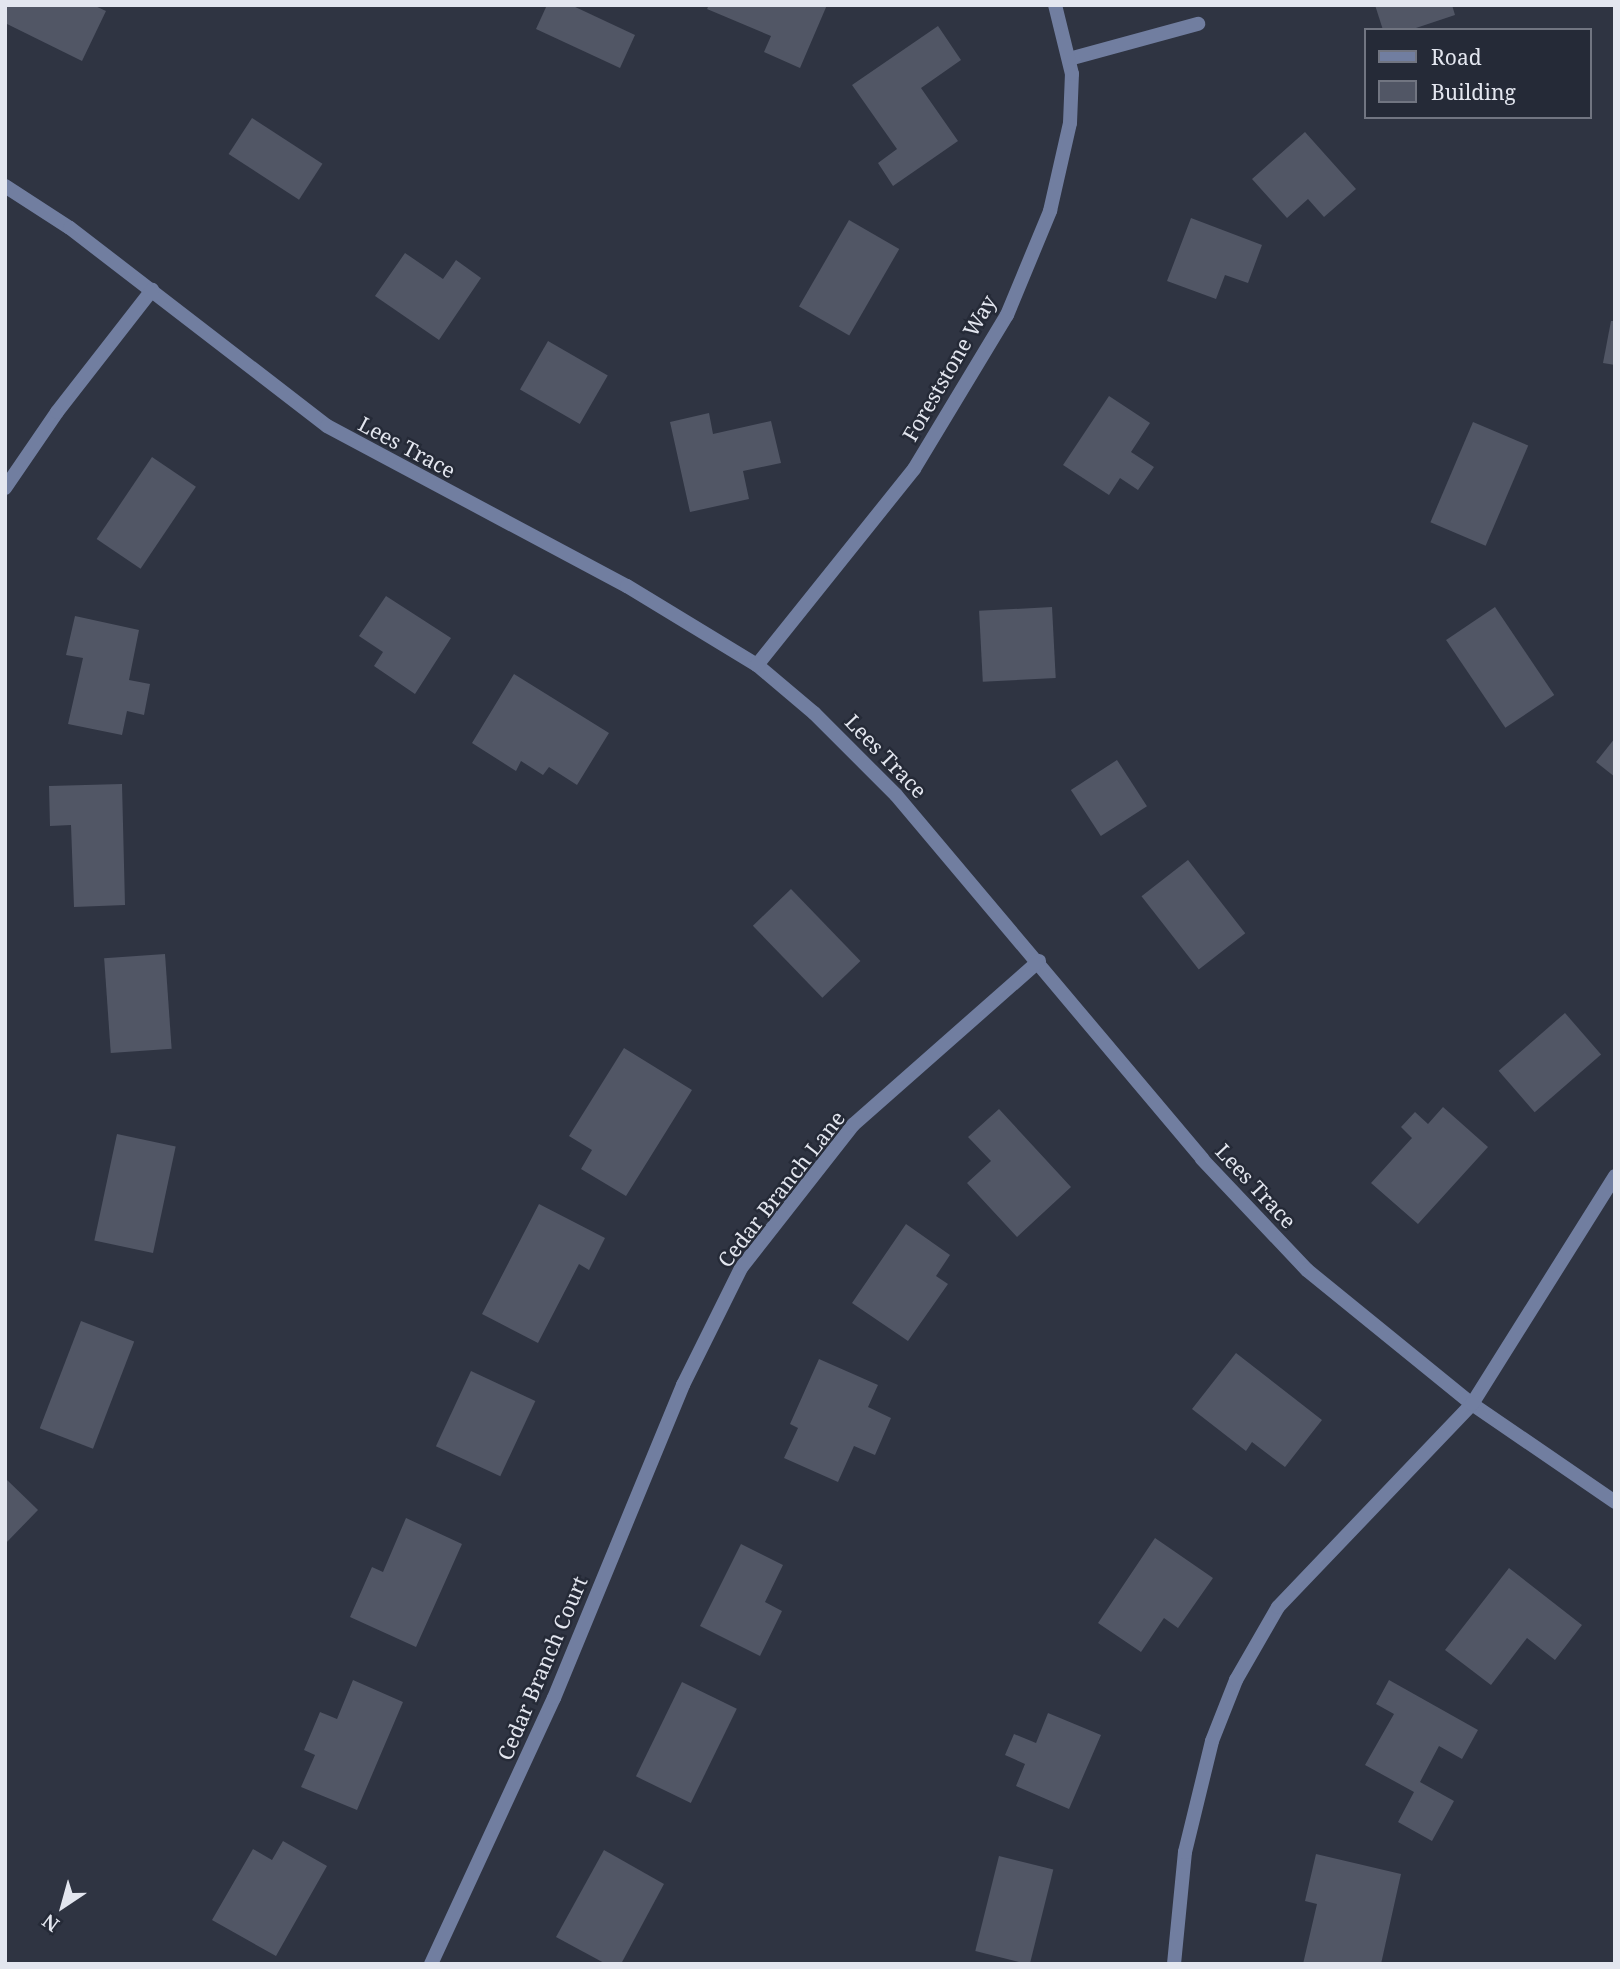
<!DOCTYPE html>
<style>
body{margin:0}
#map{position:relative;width:1620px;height:1969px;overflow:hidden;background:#2f3442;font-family:"Noto Serif",serif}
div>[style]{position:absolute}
.building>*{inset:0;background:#515665;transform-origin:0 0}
.minor>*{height:14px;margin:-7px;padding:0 7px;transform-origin:7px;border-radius:7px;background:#717ea0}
span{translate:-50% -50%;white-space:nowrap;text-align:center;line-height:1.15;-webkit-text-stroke:5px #252a37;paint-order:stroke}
.street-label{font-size:21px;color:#e3e6ef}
.frame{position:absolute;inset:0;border:7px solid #e3e6ef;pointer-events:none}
.legend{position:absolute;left:1364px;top:28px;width:228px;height:91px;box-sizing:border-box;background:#252a37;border:2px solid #717581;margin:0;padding:9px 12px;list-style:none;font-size:21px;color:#e3e6ef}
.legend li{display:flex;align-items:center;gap:14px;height:35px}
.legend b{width:35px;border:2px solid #717581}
.north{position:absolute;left:28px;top:1871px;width:70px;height:70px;-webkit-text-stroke:5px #252a37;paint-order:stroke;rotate:216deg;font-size:19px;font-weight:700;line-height:28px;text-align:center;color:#e3e6ef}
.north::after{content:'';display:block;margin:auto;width:24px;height:32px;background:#e3e6ef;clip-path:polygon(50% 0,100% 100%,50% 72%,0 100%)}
</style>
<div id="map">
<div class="building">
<i style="clip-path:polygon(5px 5px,93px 5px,106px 11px,82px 61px,5px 23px)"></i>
<i style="clip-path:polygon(547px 5px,571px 5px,635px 35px,620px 68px,536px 29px)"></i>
<i style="clip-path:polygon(709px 5px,827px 5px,800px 68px,764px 52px,771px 36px,707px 9px)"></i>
<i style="clip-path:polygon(1375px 5px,1452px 5px,1455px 15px,1410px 30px,1383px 30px)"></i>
<i style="clip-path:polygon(938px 26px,961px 60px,921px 88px,958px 141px,893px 186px,878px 163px,897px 149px,852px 85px)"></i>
<i style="left:252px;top:118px;width:84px;height:43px;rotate:33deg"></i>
<i style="clip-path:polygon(1305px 132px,1356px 189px,1324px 217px,1308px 199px,1287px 218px,1252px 179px)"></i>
<i style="clip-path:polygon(1191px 218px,1262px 245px,1248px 283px,1225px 275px,1216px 299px,1167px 281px)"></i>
<i style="left:849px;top:220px;width:58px;height:100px;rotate:30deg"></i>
<i style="clip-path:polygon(405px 253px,443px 279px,456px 260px,481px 278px,439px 340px,375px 296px)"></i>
<i style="clip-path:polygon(1611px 321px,1615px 321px,1615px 365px,1603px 363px)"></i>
<i style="left:548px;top:341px;width:69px;height:56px;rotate:30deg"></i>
<i style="clip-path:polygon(1109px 396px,1150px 423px,1131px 452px,1154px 467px,1138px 490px,1120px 478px,1109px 495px,1063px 465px)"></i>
<i style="clip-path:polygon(709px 413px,713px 434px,771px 421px,781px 463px,743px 471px,749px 499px,690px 512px,670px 422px)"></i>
<i style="left:1473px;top:422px;width:60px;height:109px;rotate:23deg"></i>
<i style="left:152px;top:457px;width:53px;height:99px;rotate:34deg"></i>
<i style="clip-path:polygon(386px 596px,451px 638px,415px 694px,374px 666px,383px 652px,359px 636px)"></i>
<i style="left:1052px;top:607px;width:71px;height:73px;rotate:87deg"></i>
<i style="left:1495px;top:607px;width:106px;height:59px;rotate:56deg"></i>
<i style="clip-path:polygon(75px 616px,139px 630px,129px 680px,150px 684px,144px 715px,127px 711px,122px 735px,68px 724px,83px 658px,66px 655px)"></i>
<i style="clip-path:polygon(514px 674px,609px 733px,577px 785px,549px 767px,543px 775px,521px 761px,516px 771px,472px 743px)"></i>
<i style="clip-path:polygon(1615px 738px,1615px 777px,1596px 762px)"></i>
<i style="left:1117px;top:760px;width:55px;height:55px;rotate:57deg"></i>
<i style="clip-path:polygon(122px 784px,125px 905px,74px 907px,71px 825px,50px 826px,49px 786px)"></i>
<i style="left:1188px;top:860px;width:93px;height:59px;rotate:52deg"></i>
<i style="left:791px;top:889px;width:100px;height:53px;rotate:46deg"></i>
<i style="left:165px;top:954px;width:95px;height:61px;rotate:86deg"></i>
<i style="left:1565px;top:1013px;width:55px;height:88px;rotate:49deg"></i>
<i style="clip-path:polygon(624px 1048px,692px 1090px,626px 1196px,581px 1169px,592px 1150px,569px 1136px)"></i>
<i style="clip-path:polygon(1443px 1107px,1488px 1147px,1418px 1224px,1371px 1183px,1412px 1138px,1401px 1127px,1415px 1112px,1428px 1124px)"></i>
<i style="clip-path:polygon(999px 1109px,1071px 1187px,1017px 1237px,967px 1183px,991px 1161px,968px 1137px)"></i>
<i style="left:117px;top:1134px;width:60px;height:109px;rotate:12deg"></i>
<i style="clip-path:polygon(539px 1204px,605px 1238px,589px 1270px,579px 1264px,538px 1343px,482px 1314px)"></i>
<i style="clip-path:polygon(906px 1224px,950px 1255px,936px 1276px,948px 1284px,908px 1341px,852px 1303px)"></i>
<i style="left:81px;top:1321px;width:57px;height:115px;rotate:21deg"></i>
<i style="clip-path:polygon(1236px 1353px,1322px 1420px,1285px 1467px,1252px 1442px,1246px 1451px,1192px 1409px)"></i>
<i style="clip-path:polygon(819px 1359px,878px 1385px,868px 1407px,891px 1418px,875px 1455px,854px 1446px,838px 1482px,784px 1458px,798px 1428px,790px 1424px)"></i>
<i style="left:471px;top:1371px;width:71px;height:83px;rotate:25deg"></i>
<i style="clip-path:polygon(5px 1478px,38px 1510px,5px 1544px)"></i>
<i style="clip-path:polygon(406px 1518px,462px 1544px,416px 1647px,350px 1617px,372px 1567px,383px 1572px)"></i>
<i style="clip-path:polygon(1155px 1538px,1213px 1578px,1178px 1628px,1164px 1618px,1141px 1652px,1098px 1623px)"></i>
<i style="clip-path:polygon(741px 1544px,783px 1565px,765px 1602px,782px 1611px,760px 1656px,700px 1626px)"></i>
<i style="clip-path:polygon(1509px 1568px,1582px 1625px,1555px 1660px,1527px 1638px,1491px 1685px,1445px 1650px)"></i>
<i style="clip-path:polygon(353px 1680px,403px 1702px,357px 1810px,301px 1787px,315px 1755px,304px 1750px,320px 1712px,337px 1719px)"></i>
<i style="clip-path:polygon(1389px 1680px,1478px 1730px,1462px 1759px,1439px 1746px,1420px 1782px,1454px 1801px,1432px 1841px,1398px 1822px,1414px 1792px,1365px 1765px,1394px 1714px,1376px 1704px)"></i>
<i style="left:682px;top:1682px;width:61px;height:105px;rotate:26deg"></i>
<i style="clip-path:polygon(1048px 1713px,1101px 1735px,1069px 1809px,1016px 1786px,1025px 1764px,1005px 1755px,1014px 1734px,1036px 1743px)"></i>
<i style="clip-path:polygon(283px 1841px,327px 1866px,276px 1956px,212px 1920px,253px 1849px,272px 1860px)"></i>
<i style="clip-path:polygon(604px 1850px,664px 1884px,621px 1964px,606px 1964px,556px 1937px)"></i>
<i style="clip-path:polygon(1316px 1854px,1401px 1874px,1381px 1964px,1303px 1964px,1317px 1904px,1305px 1901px)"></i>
<i style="left:999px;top:1856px;width:56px;height:98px;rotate:14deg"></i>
</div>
<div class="minor">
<i style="left:1069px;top:59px;width:134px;rotate:-15.2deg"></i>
<i style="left:5px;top:186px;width:77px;rotate:32.9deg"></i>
<i style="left:70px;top:228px;width:324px;rotate:37.6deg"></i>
<i style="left:327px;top:426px;width:340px;rotate:28.1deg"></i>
<i style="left:627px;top:586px;width:152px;rotate:31.3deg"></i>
<i style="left:757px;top:665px;width:75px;rotate:40.1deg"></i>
<i style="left:814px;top:713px;width:116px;rotate:45deg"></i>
<i style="left:896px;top:795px;width:476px;rotate:49.9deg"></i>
<i style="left:1202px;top:1159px;width:153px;rotate:46.6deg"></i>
<i style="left:1307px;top:1270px;width:213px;rotate:39.1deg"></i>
<i style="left:1472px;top:1404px;width:173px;rotate:34.4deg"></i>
<i style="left:5px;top:488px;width:92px;rotate:-55.6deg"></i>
<i style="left:57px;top:412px;width:155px;rotate:-52.1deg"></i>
<i style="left:757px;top:665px;width:251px;rotate:-51.3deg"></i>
<i style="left:914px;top:469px;width:180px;rotate:-58.9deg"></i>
<i style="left:1007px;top:315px;width:113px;rotate:-67.5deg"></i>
<i style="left:1050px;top:211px;width:90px;rotate:-77.2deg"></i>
<i style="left:1070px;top:123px;width:49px;rotate:-87.7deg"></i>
<i style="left:1072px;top:74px;width:71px;rotate:-103.8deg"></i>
<i style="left:431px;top:1964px;width:293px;rotate:-65.2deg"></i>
<i style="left:554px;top:1698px;width:339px;rotate:-67.6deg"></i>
<i style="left:683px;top:1385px;width:131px;rotate:-63.6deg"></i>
<i style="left:741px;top:1268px;width:182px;rotate:-51.9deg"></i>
<i style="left:853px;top:1125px;width:248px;rotate:-41.4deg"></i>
<i style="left:1174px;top:1964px;width:113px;rotate:-84.4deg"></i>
<i style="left:1185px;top:1852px;width:114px;rotate:-76.3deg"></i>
<i style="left:1212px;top:1741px;width:66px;rotate:-68.5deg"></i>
<i style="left:1236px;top:1680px;width:84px;rotate:-60.1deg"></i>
<i style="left:1278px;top:1607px;width:281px;rotate:-46.3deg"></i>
<i style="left:1472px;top:1404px;width:269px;rotate:-57.9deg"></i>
</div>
<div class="street-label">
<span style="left:949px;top:368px;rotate:-60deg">Foreststone Way</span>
<span style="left:407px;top:447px;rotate:28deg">Lees Trace</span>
<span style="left:886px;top:756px;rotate:46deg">Lees Trace</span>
<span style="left:1256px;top:1186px;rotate:47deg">Lees Trace</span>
<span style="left:781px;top:1189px;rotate:-52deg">Cedar Branch Lane</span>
<span style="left:542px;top:1668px;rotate:-67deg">Cedar Branch Court</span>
</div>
<div class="frame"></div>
<ul class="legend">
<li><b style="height:9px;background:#717ea0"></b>Road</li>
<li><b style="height:19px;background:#515665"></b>Building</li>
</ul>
<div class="north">N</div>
</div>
